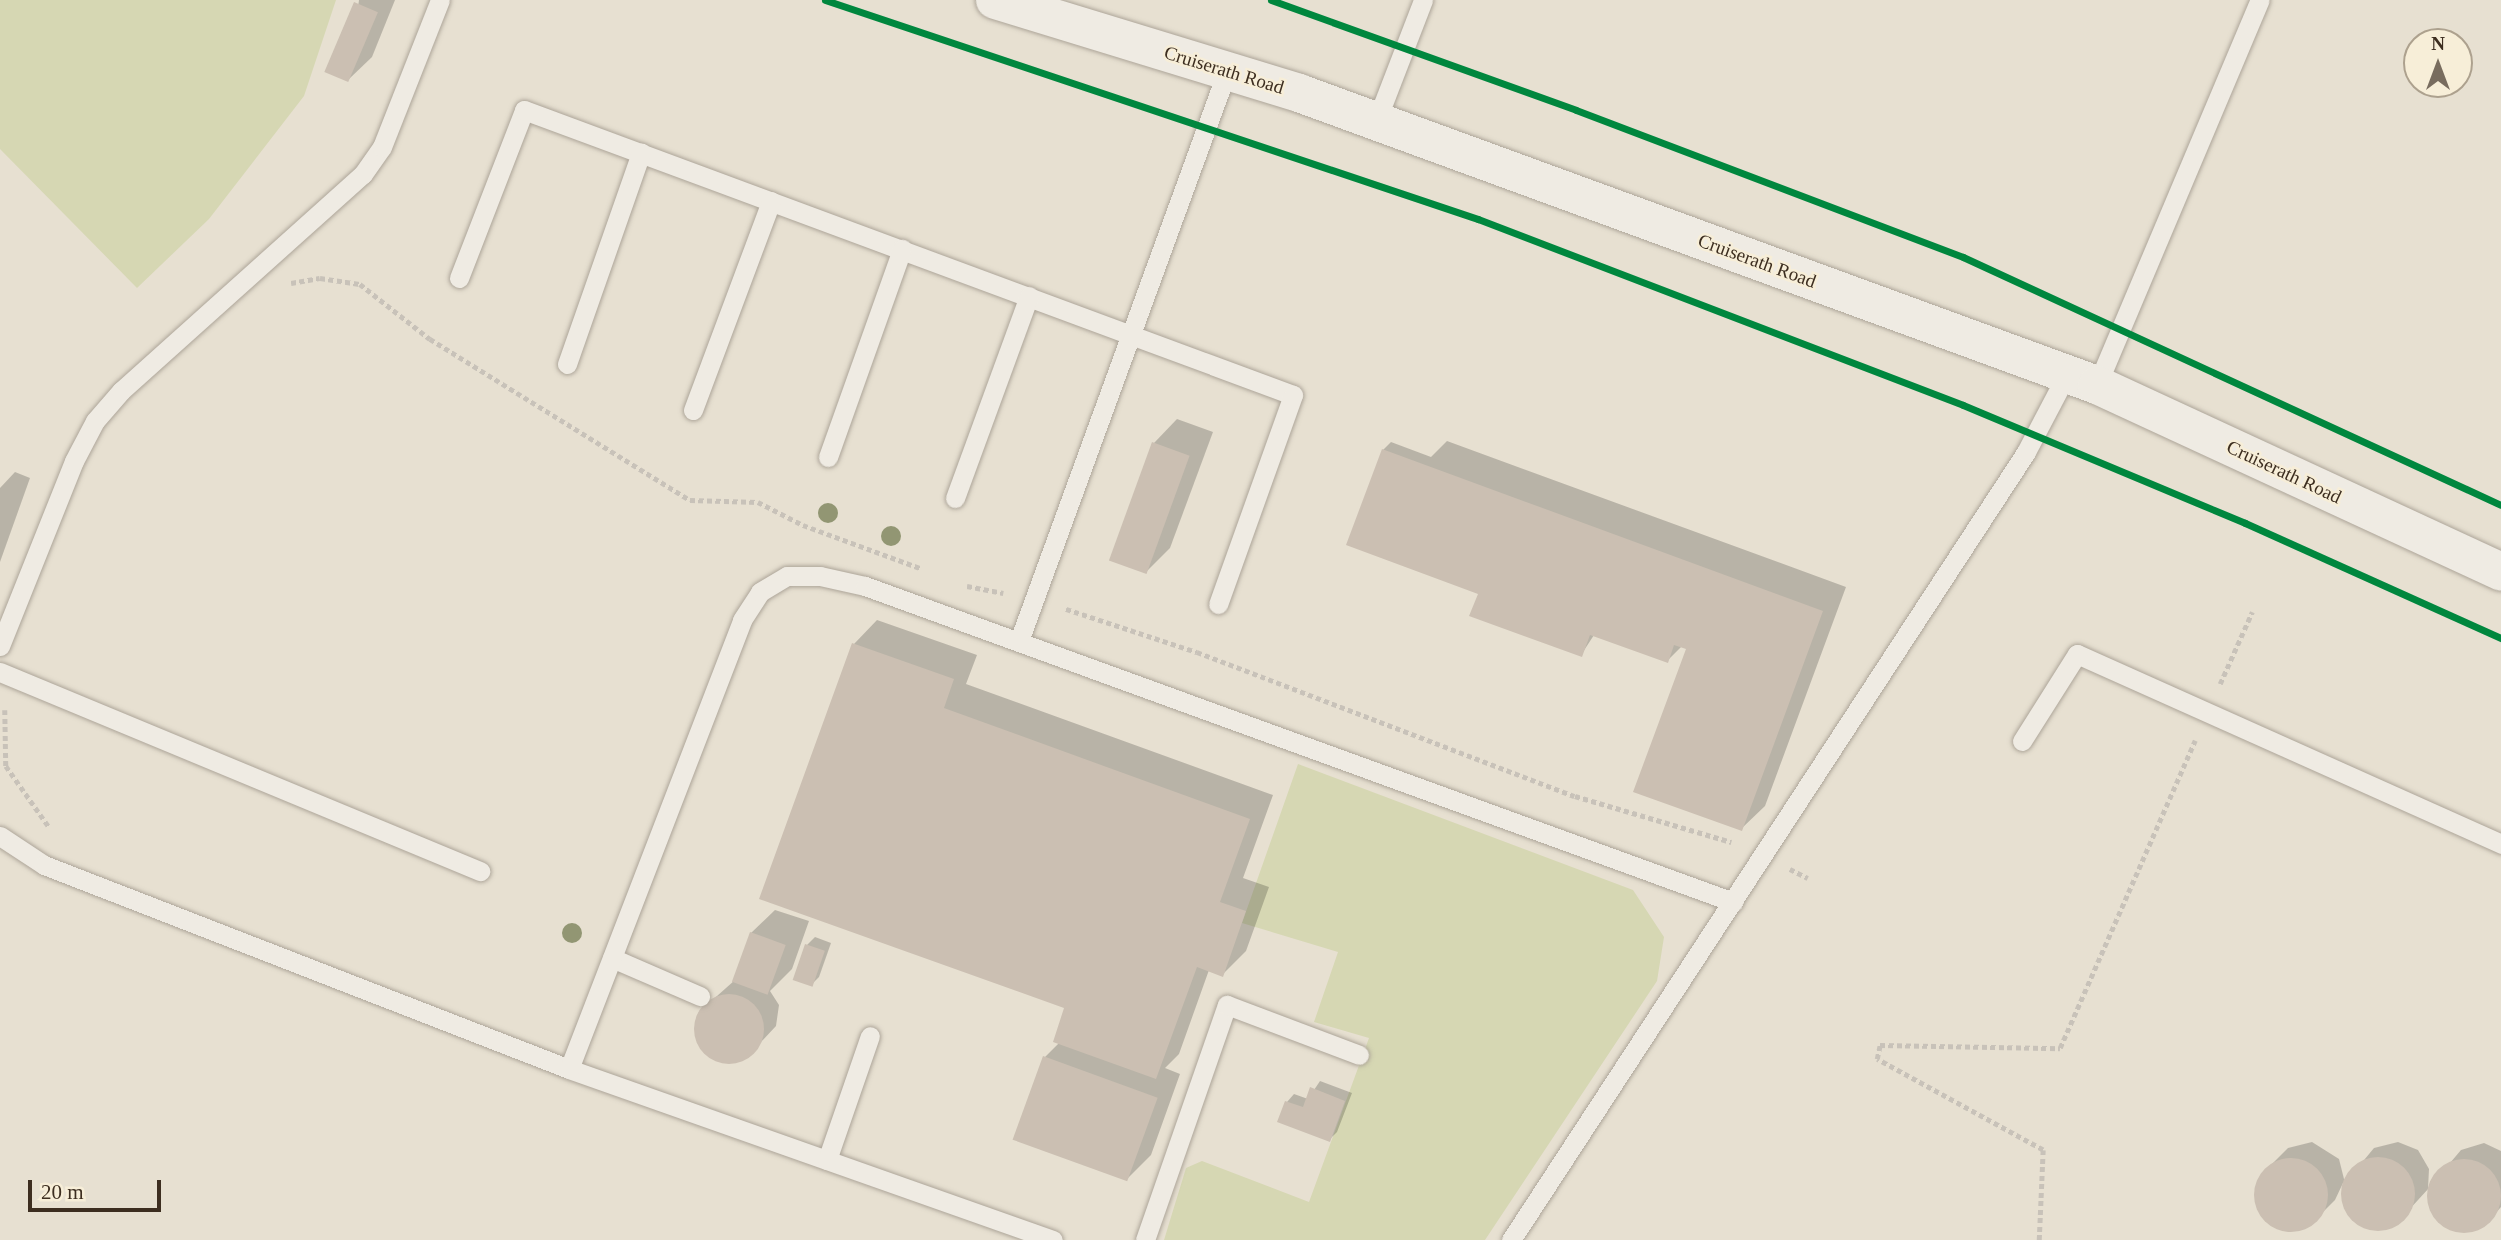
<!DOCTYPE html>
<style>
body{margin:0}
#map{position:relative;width:2501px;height:1240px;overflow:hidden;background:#e7e0d1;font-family:"Times New Roman",serif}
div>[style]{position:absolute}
.green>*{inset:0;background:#d6d7b3}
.shadow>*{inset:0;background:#0003}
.building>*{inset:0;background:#cbbfb2;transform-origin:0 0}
.round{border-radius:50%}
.path>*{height:4.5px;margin-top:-2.25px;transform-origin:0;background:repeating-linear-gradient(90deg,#c8c2b9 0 5px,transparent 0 8.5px)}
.roads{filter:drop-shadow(0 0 2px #ada599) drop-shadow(0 0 2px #ada599)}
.service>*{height:19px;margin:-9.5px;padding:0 9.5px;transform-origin:9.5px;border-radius:9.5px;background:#efebe3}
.secondary>*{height:38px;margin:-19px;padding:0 19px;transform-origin:19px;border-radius:19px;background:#efebe3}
.cycleway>*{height:7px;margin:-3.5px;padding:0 3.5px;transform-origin:3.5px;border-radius:3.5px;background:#00873e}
.trees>*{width:20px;height:20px;margin:-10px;border-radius:50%;background:#929673}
span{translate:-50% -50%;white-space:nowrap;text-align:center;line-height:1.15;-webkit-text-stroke:5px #f7eed8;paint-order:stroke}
.street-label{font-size:19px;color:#3d2e20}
.north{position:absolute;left:2403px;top:28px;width:70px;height:70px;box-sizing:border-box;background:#f7eed8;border:2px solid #ada18e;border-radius:50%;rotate:0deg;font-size:19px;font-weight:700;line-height:28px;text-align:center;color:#3d2e20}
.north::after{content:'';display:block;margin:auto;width:24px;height:32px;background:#786c5e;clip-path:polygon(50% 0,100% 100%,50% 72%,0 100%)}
.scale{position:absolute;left:28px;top:1180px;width:133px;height:32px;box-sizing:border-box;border:4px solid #3d2e20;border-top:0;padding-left:9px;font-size:21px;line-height:24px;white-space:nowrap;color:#3d2e20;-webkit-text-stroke:5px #f7eed8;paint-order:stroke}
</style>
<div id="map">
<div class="green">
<i style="clip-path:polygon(0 0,336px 0,304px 96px,209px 219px,137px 288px,0 149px)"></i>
<i style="clip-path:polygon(1298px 764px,1633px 890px,1664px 937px,1657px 981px,1485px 1240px,1164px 1240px,1186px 1168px,1202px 1161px,1309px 1202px,1369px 1038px,1314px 1022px,1338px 952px,1242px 923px)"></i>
</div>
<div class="shadow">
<i style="clip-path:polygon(359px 0,395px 0,372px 57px,348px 80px)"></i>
<i style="clip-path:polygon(1177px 419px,1213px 432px,1170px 548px,1146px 572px,1154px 443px)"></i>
<i style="clip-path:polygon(1447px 441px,1846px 587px,1765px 806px,1741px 829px,1688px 648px,1682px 646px,1667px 661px,1594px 635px,1581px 655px,1479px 595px,1383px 450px,1391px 442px,1431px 457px)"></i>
<i style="clip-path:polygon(15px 472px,30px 478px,0 562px,0 488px)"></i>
<i style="clip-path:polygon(877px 620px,977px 655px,966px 684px,1273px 795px,1243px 878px,1269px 887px,1246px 951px,1222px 975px,1209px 970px,1179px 1054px,1165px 1068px,1180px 1074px,1151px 1155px,1127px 1179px,1045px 1057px,1060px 1042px,1067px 1007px,854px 644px)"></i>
<i style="clip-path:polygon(775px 910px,809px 921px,792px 969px,770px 991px,779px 1005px,776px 1026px,745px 1059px,714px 1060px,698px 1044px,695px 1023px,699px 1012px,735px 980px,751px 933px)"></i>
<i style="clip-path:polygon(815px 937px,831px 943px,819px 977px,811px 985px,807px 945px)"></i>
<i style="clip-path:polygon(1320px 1081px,1352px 1093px,1337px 1132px,1329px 1140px,1287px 1102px,1294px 1094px,1308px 1099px)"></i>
<i style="clip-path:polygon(2312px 1142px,2339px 1159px,2345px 1183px,2374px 1148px,2398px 1142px,2418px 1150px,2429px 1169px,2428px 1189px,2461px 1150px,2484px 1143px,2501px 1151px,2501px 1207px,2483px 1227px,2460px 1232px,2448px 1228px,2431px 1211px,2429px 1188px,2396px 1224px,2374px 1229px,2352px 1219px,2342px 1197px,2343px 1183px,2335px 1200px,2318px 1217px,2288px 1230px,2266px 1220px,2256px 1197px,2262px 1174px,2288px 1148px)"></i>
</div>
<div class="building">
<i style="left:354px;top:2px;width:26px;height:76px;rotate:23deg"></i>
<i style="left:1152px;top:442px;width:40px;height:126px;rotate:20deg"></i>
<i style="clip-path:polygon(1382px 449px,1823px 611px,1742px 831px,1633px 792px,1686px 649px,1674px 645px,1668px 663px,1590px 635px,1582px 657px,1469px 616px,1478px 594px,1346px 545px)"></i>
<i style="clip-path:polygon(852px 643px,954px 679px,944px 708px,1250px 819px,1220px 902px,1246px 911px,1223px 977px,1197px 967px,1156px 1079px,1053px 1042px,1064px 1008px,759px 899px)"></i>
<i style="left:750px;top:932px;width:38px;height:53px;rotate:20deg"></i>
<i style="left:805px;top:944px;width:21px;height:38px;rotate:19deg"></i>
<i class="round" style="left:694px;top:994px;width:70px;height:70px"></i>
<i style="left:1043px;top:1056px;width:122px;height:89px;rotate:20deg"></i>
<i style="clip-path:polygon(1310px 1087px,1345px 1101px,1330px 1142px,1277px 1122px,1285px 1101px,1303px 1107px)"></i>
<i class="round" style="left:2341px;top:1157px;width:74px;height:74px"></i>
<i class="round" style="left:2254px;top:1158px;width:74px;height:74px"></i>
<i class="round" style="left:2427px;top:1159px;width:74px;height:74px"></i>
</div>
<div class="path">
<i style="left:291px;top:283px;width:29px;rotate:-10deg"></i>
<i style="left:320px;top:278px;width:40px;rotate:8.5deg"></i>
<i style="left:360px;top:284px;width:89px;rotate:38.2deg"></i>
<i style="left:430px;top:339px;width:306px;rotate:31.8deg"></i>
<i style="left:690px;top:500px;width:68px;rotate:1.7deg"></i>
<i style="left:758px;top:502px;width:51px;rotate:27.1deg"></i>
<i style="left:803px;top:525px;width:125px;rotate:20.2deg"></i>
<i style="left:967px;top:586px;width:37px;rotate:11deg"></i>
<i style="left:1066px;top:609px;width:138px;rotate:18.2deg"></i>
<i style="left:1197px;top:652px;width:404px;rotate:20.9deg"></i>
<i style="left:1575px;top:796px;width:163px;rotate:16.4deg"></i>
<i style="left:2220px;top:684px;width:79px;rotate:-66deg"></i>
<i style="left:5px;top:710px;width:56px;rotate:89deg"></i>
<i style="left:6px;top:766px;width:75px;rotate:54.8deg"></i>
<i style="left:1790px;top:869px;width:20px;rotate:27deg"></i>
<i style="left:2039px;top:1240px;width:90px;rotate:-87.5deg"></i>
<i style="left:2043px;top:1150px;width:189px;rotate:-151.3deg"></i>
<i style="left:1877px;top:1059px;width:14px;rotate:-78deg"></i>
<i style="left:1880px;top:1045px;width:180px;rotate:1deg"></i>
<i style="left:2060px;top:1048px;width:336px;rotate:-66.3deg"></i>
</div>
<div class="roads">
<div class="service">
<i style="left:1376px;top:122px;width:131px;rotate:-68.9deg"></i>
<i style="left:459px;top:278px;width:180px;rotate:-68.8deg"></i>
<i style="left:524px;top:110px;width:820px;rotate:20.34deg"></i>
<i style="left:1293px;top:395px;width:222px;rotate:109.7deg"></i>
<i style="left:567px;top:364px;width:224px;rotate:-70.7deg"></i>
<i style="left:2097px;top:385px;width:418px;rotate:-67.1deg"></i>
<i style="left:693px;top:410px;width:223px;rotate:-69.5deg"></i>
<i style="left:828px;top:457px;width:221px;rotate:-70.4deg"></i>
<i style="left:955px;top:498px;width:215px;rotate:-69.9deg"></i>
<i style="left:1019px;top:641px;width:607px;rotate:-69.95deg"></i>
<i style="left:0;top:646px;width:199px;rotate:-68.2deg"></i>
<i style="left:74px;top:461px;width:45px;rotate:-62.3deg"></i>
<i style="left:95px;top:421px;width:40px;rotate:-49deg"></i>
<i style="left:121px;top:391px;width:325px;rotate:-41.9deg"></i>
<i style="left:363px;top:174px;width:33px;rotate:-55deg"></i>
<i style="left:382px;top:147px;width:158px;rotate:-68.5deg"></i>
<i style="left:0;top:672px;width:520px;rotate:22.52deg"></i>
<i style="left:2022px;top:741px;width:103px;rotate:-57.7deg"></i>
<i style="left:2077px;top:654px;width:465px;rotate:24.1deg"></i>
<i style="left:0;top:836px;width:53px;rotate:33.4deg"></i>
<i style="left:44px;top:865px;width:563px;rotate:21.23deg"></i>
<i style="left:569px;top:1069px;width:513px;rotate:19.46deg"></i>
<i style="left:612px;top:958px;width:96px;rotate:23.4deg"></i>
<i style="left:569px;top:1069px;width:481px;rotate:-68.9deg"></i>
<i style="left:742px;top:620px;width:33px;rotate:-57deg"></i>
<i style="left:760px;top:592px;width:31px;rotate:-31deg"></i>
<i style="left:787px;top:576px;width:33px"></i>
<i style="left:820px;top:576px;width:46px;rotate:12.5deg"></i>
<i style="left:865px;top:586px;width:924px;rotate:20deg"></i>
<i style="left:827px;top:1160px;width:131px;rotate:-70.9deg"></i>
<i style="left:1145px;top:1240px;width:249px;rotate:-70.8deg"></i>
<i style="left:1227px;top:1005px;width:141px;rotate:20.7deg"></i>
<i style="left:1511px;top:1240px;width:941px;rotate:-56.83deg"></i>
<i style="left:2026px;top:452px;width:88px;rotate:-62.3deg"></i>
</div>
<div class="secondary">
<i style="left:995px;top:0;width:318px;rotate:17deg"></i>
<i style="left:1299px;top:93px;width:850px;rotate:20.1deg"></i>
<i style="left:2097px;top:385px;width:445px;rotate:24.8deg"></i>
</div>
</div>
<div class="cycleway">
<i style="left:825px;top:0;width:689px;rotate:18.54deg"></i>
<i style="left:1478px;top:219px;width:519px;rotate:20.98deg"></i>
<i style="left:1963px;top:405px;width:306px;rotate:22.7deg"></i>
<i style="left:2245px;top:523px;width:281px;rotate:24.2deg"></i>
<i style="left:1271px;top:0;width:324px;rotate:19.8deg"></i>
<i style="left:1576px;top:110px;width:414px;rotate:20.8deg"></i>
<i style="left:1963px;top:257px;width:592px;rotate:24.75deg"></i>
</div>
<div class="trees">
<i style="left:828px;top:513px"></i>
<i style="left:891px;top:536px"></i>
<i style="left:572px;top:933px"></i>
</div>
<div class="street-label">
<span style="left:1224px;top:70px;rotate:17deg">Cruiserath Road</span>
<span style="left:1757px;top:261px;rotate:20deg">Cruiserath Road</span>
<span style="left:2284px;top:472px;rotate:25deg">Cruiserath Road</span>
</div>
<div class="north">N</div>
<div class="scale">20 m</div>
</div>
